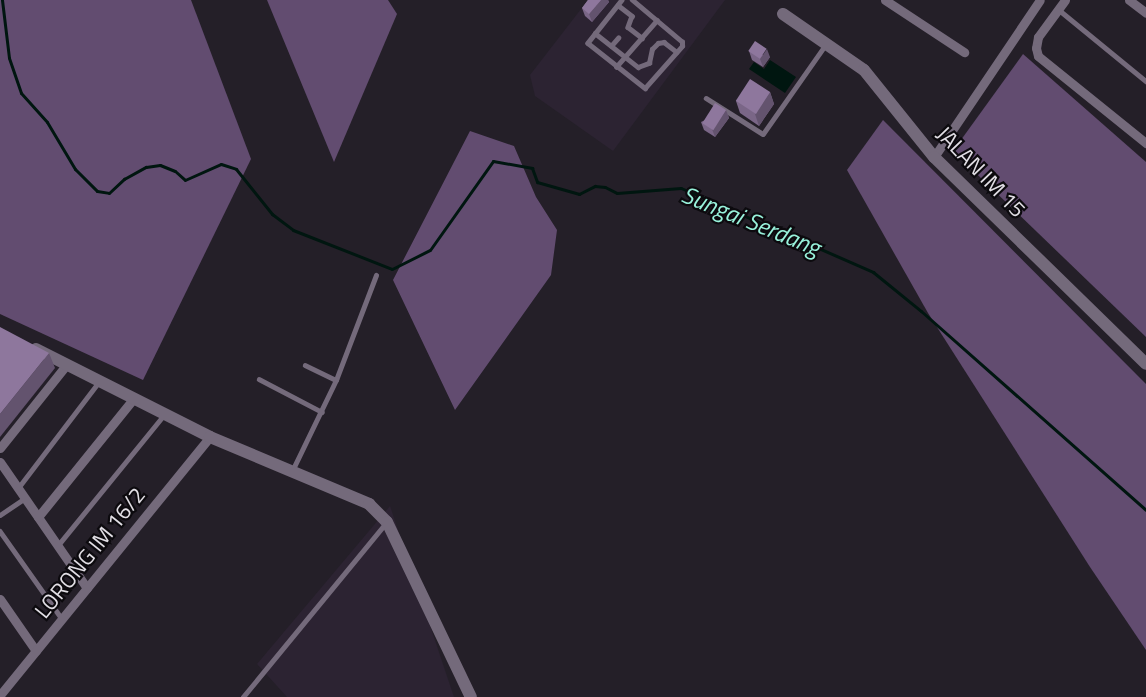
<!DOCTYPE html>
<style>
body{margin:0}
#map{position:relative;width:1146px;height:697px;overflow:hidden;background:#241f28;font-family:"Titillium Web",sans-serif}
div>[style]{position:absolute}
.built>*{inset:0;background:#2c2332}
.forest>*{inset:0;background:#624c70}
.water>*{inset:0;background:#001610}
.stream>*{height:3px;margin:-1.5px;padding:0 1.5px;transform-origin:1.5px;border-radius:1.5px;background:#001610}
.service>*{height:4.5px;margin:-2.25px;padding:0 2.25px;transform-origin:2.25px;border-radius:2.25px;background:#746a7b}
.minor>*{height:9px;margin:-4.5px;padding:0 4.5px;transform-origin:4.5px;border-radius:4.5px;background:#746a7b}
.tertiary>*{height:12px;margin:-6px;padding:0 6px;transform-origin:6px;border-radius:6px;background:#746a7b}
.wall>*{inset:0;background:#7a6687}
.shaded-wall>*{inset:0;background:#63536e}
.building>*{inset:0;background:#8e779d;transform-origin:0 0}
span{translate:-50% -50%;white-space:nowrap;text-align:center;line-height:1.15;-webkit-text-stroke:4.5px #0c0a0e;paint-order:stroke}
.street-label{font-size:22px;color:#e2dfe5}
.water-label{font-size:24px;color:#98f2db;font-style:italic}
</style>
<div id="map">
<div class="built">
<i style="clip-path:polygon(588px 0,725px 0,613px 151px,535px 96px,530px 75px)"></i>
<i style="clip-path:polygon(390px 506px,454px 697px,287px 697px,257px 664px)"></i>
</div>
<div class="forest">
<i style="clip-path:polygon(0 0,191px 0,251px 159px,143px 380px,0 314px)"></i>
<i style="clip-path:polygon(267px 0,388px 0,397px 14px,334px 162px)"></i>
<i style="clip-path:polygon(1023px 54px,1146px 162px,1146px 337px,953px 151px)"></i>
<i style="clip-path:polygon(883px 120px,1146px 384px,1146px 650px,1090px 567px,928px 313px,847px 170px)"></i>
<i style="clip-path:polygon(470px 131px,514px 146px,536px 197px,557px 230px,551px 275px,455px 410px,393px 280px)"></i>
</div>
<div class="water">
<i style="clip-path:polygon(770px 60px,796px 77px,785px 93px,749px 69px,754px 62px,764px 69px)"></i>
</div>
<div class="stream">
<i style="left:2px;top:0;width:58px;rotate:83.1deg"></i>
<i style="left:9px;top:58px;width:37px;rotate:71deg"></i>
<i style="left:21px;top:93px;width:39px;rotate:48deg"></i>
<i style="left:47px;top:122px;width:55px;rotate:59.2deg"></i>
<i style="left:75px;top:169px;width:31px;rotate:45deg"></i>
<i style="left:97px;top:191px;width:12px;rotate:9deg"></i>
<i style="left:109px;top:193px;width:21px;rotate:-43deg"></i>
<i style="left:124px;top:179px;width:25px;rotate:-29deg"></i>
<i style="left:146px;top:167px;width:14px;rotate:-8deg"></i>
<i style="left:160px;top:165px;width:16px;rotate:22deg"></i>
<i style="left:175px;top:171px;width:13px;rotate:42deg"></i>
<i style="left:185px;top:180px;width:39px;rotate:-24deg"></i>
<i style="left:221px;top:164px;width:16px;rotate:18deg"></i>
<i style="left:236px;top:169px;width:58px;rotate:51.3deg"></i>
<i style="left:272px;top:214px;width:26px;rotate:37deg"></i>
<i style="left:293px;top:230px;width:106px;rotate:21.5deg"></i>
<i style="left:392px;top:269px;width:42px;rotate:-26.6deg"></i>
<i style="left:430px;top:250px;width:109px;rotate:-54.7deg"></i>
<i style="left:493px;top:161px;width:40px;rotate:10deg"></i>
<i style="left:532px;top:168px;width:15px;rotate:70deg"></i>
<i style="left:537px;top:182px;width:44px;rotate:15.9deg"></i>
<i style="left:579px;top:194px;width:18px;rotate:-27deg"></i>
<i style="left:595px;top:186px;width:10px;rotate:6deg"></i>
<i style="left:605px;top:187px;width:13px;rotate:27deg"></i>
<i style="left:617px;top:193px;width:64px;rotate:-4.5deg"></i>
<i style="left:681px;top:188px;width:210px;rotate:23.6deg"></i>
<i style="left:873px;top:272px;width:62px;rotate:39.1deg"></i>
<i style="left:921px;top:311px;width:300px;rotate:41.5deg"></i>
</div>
<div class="service">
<i style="left:622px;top:0;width:55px;rotate:128.3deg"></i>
<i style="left:588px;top:43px;width:73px;rotate:38.3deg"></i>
<i style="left:645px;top:88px;width:56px;rotate:-48.6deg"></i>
<i style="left:682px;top:46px;width:4px;rotate:-90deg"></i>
<i style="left:682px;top:42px;width:65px;rotate:-140deg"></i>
<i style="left:618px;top:5px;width:18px;rotate:38deg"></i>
<i style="left:632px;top:16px;width:12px;rotate:110deg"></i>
<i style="left:628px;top:27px;width:18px;rotate:38deg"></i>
<i style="left:1058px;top:9px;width:114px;rotate:39.3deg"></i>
<i style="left:595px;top:33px;width:55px;rotate:38.3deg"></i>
<i style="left:638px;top:67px;width:12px;rotate:-20deg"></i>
<i style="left:649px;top:63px;width:14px;rotate:-78deg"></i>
<i style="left:652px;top:49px;width:8px;rotate:-45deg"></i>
<i style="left:658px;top:43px;width:6px;rotate:-9deg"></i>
<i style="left:664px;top:42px;width:16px;rotate:38deg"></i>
<i style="left:611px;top:46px;width:11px;rotate:-49deg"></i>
<i style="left:616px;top:67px;width:62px;rotate:-48.9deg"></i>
<i style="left:706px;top:98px;width:67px;rotate:32.3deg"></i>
<i style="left:763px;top:134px;width:110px;rotate:-55deg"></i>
<i style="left:305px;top:365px;width:34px;rotate:26deg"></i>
<i style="left:259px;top:379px;width:71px;rotate:27.6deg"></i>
<i style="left:293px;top:469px;width:99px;rotate:-64.2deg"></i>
<i style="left:336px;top:380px;width:112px;rotate:-69.1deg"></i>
<i style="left:18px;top:488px;width:132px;rotate:-52.7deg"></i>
<i style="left:0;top:515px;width:30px;rotate:-34deg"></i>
<i style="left:0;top:531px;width:108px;rotate:54.8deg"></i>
<i style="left:59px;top:544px;width:165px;rotate:-50.9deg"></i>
<i style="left:243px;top:697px;width:224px;rotate:-50.6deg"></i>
</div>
<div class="minor">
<i style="left:885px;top:0;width:95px;rotate:33.4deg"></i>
<i style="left:1065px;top:0;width:46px;rotate:126.1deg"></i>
<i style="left:1038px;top:37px;width:11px;rotate:100deg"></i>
<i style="left:1036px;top:48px;width:8px;rotate:76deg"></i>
<i style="left:1038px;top:56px;width:139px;rotate:38.9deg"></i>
<i style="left:1129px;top:0;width:21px;rotate:37deg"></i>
<i style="left:934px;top:157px;width:189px;rotate:-56deg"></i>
<i style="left:0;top:448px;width:107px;rotate:-51.4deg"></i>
<i style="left:0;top:462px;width:153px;rotate:55.4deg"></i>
<i style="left:38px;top:517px;width:153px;rotate:-51.1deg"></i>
<i style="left:0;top:599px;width:63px;rotate:55.3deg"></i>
<i style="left:0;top:695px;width:333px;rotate:-50.9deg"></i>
</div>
<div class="tertiary">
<i style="left:783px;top:14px;width:98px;rotate:34.7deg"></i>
<i style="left:864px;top:70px;width:112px;rotate:51.2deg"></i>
<i style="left:934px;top:157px;width:296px;rotate:44.3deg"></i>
<i style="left:36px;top:349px;width:195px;rotate:26.8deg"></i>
<i style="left:210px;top:437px;width:173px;rotate:22.8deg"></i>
<i style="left:369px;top:504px;width:25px;rotate:45deg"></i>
<i style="left:387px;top:522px;width:194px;rotate:64.4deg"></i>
</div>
<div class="wall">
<i style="clip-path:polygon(588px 0,608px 0,609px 2px,592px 22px,585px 16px,582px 8px)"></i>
<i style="clip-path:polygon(749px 51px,770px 57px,763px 67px,752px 60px)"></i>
<i style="clip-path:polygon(770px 92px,774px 104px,759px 126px,740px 113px,736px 101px)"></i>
<i style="clip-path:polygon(726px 110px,729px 118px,715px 137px,704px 130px,701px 122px)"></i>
</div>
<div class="shaded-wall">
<i style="clip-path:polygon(601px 0,608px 0,609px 2px,592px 22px,589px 14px)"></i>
<i style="clip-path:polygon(767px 49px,770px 57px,763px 67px,760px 59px)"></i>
<i style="clip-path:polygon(770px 92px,774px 104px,759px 126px,755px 114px)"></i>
<i style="clip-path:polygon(726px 110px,729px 118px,715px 137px,712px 129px)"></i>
<i style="clip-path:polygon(49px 353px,55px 368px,0 437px,0 414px)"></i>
</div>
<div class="building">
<i style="clip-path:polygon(588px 0,601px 0,589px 14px,582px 8px)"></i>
<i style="left:755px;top:41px;width:14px;height:12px;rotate:34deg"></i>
<i style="left:750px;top:79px;width:24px;height:26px;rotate:33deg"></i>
<i style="left:715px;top:103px;width:13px;height:24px;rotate:32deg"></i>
<i style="clip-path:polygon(0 327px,49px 353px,0 414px)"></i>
</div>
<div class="street-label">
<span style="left:981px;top:172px;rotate:46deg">JALAN IM 15</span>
<span style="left:90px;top:553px;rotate:-51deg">LORONG IM 16/2</span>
</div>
<div class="water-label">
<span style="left:751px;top:221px;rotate:22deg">Sungai Serdang</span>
</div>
</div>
